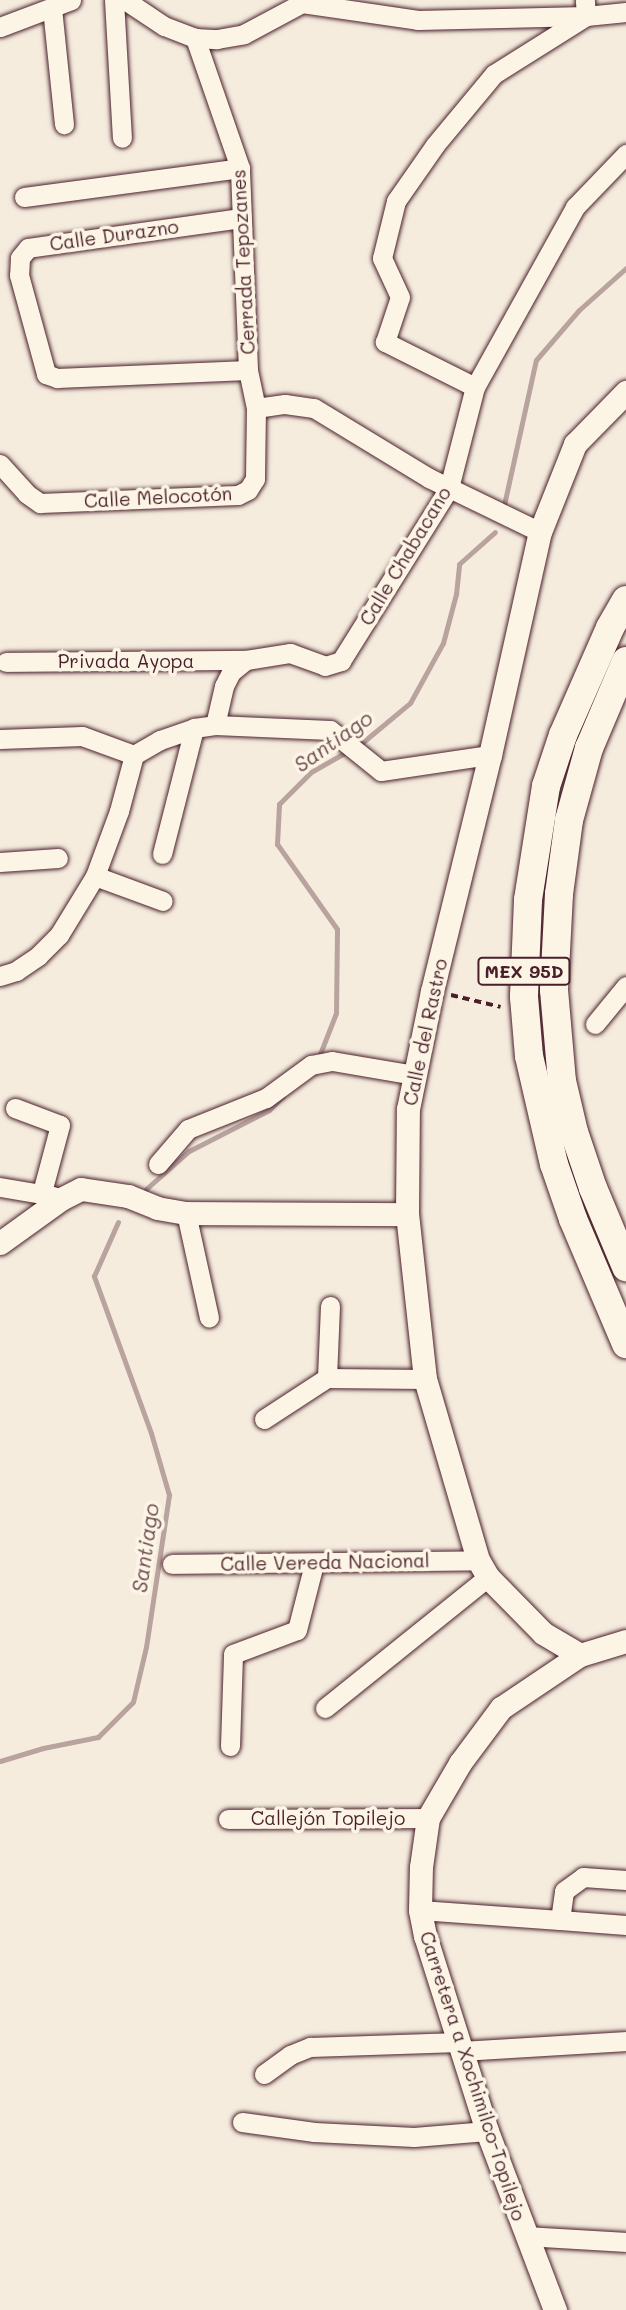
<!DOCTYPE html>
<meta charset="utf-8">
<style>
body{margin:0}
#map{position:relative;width:626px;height:2310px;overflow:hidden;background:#f5ecde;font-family:Mali,sans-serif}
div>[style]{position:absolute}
.stream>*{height:5px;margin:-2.5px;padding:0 2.5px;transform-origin:2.5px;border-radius:2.5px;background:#b8a39e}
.path>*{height:3.5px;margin-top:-1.75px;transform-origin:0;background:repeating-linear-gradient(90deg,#4a1f2b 0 7px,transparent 0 12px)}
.roads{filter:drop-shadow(0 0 2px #4a1f2b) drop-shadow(0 0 2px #4a1f2b)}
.minor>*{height:19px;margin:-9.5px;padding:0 9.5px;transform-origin:9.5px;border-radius:9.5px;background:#fcf5e5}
.major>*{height:23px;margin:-11.5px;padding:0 11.5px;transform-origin:11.5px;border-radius:11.5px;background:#fcf5e5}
.highway>*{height:28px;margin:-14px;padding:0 14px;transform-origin:14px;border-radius:14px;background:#fcf5e5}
span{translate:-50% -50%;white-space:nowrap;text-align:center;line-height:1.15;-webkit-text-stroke:7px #fcf5e5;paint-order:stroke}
.shield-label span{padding:2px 5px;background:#fcf5e5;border:2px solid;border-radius:5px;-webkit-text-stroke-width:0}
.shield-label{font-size:18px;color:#4a1f2b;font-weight:700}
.street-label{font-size:19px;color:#4a1f2b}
.water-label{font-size:21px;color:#704d53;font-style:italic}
</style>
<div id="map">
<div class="stream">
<i style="left:504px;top:505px;width:148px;rotate:-77.6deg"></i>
<i style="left:536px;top:360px;width:66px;rotate:-49.3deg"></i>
<i style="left:579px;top:310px;width:63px;rotate:-41.8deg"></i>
<i style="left:357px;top:747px;width:69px;rotate:-39.7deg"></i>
<i style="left:410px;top:703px;width:68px;rotate:-61.2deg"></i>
<i style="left:443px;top:643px;width:51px;rotate:-75.1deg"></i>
<i style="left:456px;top:594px;width:30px;rotate:-84deg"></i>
<i style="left:459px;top:564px;width:48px;rotate:-41.6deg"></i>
<i style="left:318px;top:1059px;width:49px;rotate:-68.6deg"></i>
<i style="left:336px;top:1013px;width:84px;rotate:-89.3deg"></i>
<i style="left:337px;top:929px;width:104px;rotate:-125.2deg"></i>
<i style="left:277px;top:844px;width:40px;rotate:-87.1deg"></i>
<i style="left:279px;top:804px;width:45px;rotate:-45deg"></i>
<i style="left:311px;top:772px;width:43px;rotate:-29.6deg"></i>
<i style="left:146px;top:1189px;width:57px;rotate:-41.5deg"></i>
<i style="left:189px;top:1151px;width:90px;rotate:-27.1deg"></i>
<i style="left:269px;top:1110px;width:20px;rotate:-45deg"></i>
<i style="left:0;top:1761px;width:45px;rotate:-16.8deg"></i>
<i style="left:43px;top:1748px;width:56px;rotate:-11.3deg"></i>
<i style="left:98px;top:1737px;width:49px;rotate:-45deg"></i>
<i style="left:133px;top:1702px;width:57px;rotate:-76.7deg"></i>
<i style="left:146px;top:1647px;width:154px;rotate:-81.4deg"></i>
<i style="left:169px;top:1495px;width:65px;rotate:-106.2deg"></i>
<i style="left:151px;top:1433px;width:167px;rotate:-110deg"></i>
<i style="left:94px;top:1276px;width:59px;rotate:-66deg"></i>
</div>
<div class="path">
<i style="left:451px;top:995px;width:51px;rotate:13.5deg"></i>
</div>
<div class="roads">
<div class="minor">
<i style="left:114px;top:0;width:138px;rotate:86.7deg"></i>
<i style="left:125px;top:0;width:47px;rotate:33.7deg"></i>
<i style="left:164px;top:26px;width:33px;rotate:21deg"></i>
<i style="left:195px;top:38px;width:22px;rotate:3deg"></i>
<i style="left:217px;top:39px;width:27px;rotate:-10deg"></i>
<i style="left:244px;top:34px;width:66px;rotate:-28.1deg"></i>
<i style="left:302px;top:3px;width:117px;rotate:8.3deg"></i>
<i style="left:418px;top:20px;width:168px;rotate:-1.4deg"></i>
<i style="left:586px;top:16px;width:40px;rotate:-5.7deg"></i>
<i style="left:52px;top:8px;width:117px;rotate:84.1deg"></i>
<i style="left:0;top:27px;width:76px;rotate:-20.8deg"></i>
<i style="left:24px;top:197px;width:218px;rotate:-7.6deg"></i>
<i style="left:241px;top:218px;width:215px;rotate:172deg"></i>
<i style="left:28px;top:248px;width:13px;rotate:129deg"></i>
<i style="left:20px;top:258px;width:17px;rotate:93deg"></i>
<i style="left:19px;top:275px;width:103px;rotate:74.7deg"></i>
<i style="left:46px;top:374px;width:12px;rotate:20deg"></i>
<i style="left:57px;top:378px;width:191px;rotate:-2.4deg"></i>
<i style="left:475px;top:387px;width:101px;rotate:-153.4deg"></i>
<i style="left:385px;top:342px;width:47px;rotate:-71.6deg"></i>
<i style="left:400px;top:297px;width:43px;rotate:-114.8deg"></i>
<i style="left:382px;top:258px;width:59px;rotate:-76.2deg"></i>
<i style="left:396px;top:201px;width:68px;rotate:-55.1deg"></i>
<i style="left:435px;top:145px;width:92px;rotate:-50.3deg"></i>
<i style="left:494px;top:74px;width:109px;rotate:-32.2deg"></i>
<i style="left:586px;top:16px;width:16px;rotate:-94deg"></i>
<i style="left:256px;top:408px;width:29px;rotate:-8deg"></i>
<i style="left:285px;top:404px;width:29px;rotate:8deg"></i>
<i style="left:314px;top:408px;width:135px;rotate:31.3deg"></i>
<i style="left:429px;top:478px;width:123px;rotate:25.9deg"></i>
<i style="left:0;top:464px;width:40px;rotate:48deg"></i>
<i style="left:27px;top:494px;width:16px;rotate:35deg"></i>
<i style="left:40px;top:503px;width:198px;rotate:-2.3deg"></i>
<i style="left:238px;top:495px;width:11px;rotate:-27deg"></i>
<i style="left:248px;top:490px;width:13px;rotate:-58deg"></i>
<i style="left:255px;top:479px;width:71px;rotate:-89.2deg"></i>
<i style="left:256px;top:408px;width:39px;rotate:-102deg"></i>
<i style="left:248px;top:370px;width:202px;rotate:-92.3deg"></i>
<i style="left:240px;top:168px;width:138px;rotate:-109.1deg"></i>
<i style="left:6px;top:662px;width:240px;rotate:-0.5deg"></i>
<i style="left:215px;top:725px;width:40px;rotate:-77deg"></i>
<i style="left:224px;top:686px;width:16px;rotate:-63deg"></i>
<i style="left:231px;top:672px;width:19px;rotate:-39deg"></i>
<i style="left:246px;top:660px;width:45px;rotate:-9deg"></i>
<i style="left:290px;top:653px;width:37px;rotate:20deg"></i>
<i style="left:325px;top:666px;width:17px;rotate:-17deg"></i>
<i style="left:341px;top:661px;width:204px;rotate:-58deg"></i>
<i style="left:449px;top:488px;width:104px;rotate:-75.6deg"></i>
<i style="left:475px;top:387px;width:206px;rotate:-60.9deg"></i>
<i style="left:575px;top:207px;width:74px;rotate:-46.1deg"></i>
<i style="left:0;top:739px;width:82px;rotate:-2.1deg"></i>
<i style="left:82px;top:736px;width:55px;rotate:20.1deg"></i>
<i style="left:134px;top:755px;width:30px;rotate:-30deg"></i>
<i style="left:160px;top:740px;width:36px;rotate:-19deg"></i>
<i style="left:194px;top:728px;width:21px;rotate:-8deg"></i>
<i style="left:215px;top:725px;width:115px;rotate:2.5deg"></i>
<i style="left:330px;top:730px;width:65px;rotate:38.8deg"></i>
<i style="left:381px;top:771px;width:110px;rotate:-8.4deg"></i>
<i style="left:162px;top:854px;width:130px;rotate:-75.7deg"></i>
<i style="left:0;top:862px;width:58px;rotate:-3.9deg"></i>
<i style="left:95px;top:876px;width:72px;rotate:20.2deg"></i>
<i style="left:0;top:976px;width:17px;rotate:-17deg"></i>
<i style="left:16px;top:971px;width:27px;rotate:-34deg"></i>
<i style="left:38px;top:956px;width:30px;rotate:-45deg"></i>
<i style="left:59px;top:935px;width:69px;rotate:-58.6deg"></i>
<i style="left:95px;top:876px;width:69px;rotate:-69.7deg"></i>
<i style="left:119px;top:811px;width:58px;rotate:-75deg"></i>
<i style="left:595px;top:1024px;width:49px;rotate:-50.8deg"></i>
<i style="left:15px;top:1108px;width:48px;rotate:20.7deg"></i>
<i style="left:60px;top:1125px;width:69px;rotate:105deg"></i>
<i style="left:158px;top:1164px;width:46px;rotate:-49.4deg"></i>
<i style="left:188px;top:1129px;width:84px;rotate:-21.7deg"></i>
<i style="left:266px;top:1098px;width:56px;rotate:-36.3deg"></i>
<i style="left:311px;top:1065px;width:21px;rotate:-11deg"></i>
<i style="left:332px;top:1061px;width:83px;rotate:9.7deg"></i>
<i style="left:0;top:1187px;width:54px;rotate:9.6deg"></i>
<i style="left:186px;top:1213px;width:107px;rotate:77.6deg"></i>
<i style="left:330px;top:1306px;width:72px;rotate:92.4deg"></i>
<i style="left:327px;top:1378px;width:98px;rotate:0.6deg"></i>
<i style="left:264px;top:1419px;width:75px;rotate:-33.1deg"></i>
<i style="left:172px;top:1564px;width:306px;rotate:-0.7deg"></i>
<i style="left:325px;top:1708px;width:209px;rotate:-38.8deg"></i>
<i style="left:230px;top:1746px;width:92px;rotate:-88.1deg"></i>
<i style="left:233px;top:1654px;width:68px;rotate:-20.6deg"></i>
<i style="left:297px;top:1630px;width:68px;rotate:-75.6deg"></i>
<i style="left:228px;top:1819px;width:200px;rotate:-0.3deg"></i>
<i style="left:420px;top:1910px;width:140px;rotate:4.1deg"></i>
<i style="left:560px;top:1920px;width:29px;rotate:-82deg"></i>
<i style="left:564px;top:1891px;width:24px;rotate:-36deg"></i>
<i style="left:583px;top:1877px;width:43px;rotate:4deg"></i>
<i style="left:560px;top:1920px;width:66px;rotate:4.3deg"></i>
<i style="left:462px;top:2051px;width:164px;rotate:-3.5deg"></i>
<i style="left:264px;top:2074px;width:32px;rotate:-36deg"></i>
<i style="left:290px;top:2055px;width:22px;rotate:-22deg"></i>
<i style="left:310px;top:2047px;width:149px;rotate:-1.9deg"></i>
<i style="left:242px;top:2122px;width:73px;rotate:7.9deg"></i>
<i style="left:314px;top:2132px;width:100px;rotate:2.9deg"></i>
<i style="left:414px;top:2137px;width:73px;rotate:-4.7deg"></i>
<i style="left:526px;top:2236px;width:100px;rotate:3.4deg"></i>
</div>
<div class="major">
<i style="left:0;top:1243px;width:75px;rotate:-35.8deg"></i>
<i style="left:61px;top:1199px;width:22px;rotate:-27deg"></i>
<i style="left:81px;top:1189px;width:48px;rotate:8.5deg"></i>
<i style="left:128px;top:1196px;width:31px;rotate:22deg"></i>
<i style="left:157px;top:1208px;width:29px;rotate:10deg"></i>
<i style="left:186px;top:1213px;width:221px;rotate:0.3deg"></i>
<i style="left:580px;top:1655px;width:43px;rotate:-149.3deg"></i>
<i style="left:543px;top:1633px;width:78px;rotate:-134.5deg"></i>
<i style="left:488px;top:1577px;width:20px;rotate:-120deg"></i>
<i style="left:478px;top:1560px;width:189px;rotate:-106.3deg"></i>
<i style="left:425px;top:1379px;width:166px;rotate:-96.2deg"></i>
<i style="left:407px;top:1214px;width:105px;rotate:-89.5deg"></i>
<i style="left:408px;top:1109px;width:120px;rotate:-78.5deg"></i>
<i style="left:432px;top:991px;width:243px;rotate:-76.2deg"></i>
<i style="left:490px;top:755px;width:229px;rotate:-77.4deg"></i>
<i style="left:540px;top:532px;width:95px;rotate:-68.3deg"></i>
<i style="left:575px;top:444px;width:73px;rotate:-45.6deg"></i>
<i style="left:555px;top:2310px;width:191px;rotate:-110.8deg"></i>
<i style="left:487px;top:2131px;width:205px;rotate:-107.6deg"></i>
<i style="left:425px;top:1936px;width:26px;rotate:-101deg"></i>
<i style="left:420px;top:1910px;width:43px;rotate:-88.7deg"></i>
<i style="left:421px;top:1867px;width:49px;rotate:-81.9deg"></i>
<i style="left:428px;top:1818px;width:64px;rotate:-59.8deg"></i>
<i style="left:460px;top:1763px;width:69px;rotate:-53.3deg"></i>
<i style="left:501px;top:1708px;width:95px;rotate:-33.9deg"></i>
<i style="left:580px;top:1655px;width:48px;rotate:-16.9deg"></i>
</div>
<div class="highway">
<i style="left:626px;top:600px;width:32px;rotate:120deg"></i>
<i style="left:610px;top:628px;width:117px;rotate:113.7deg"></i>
<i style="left:563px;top:735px;width:54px;rotate:108.4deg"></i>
<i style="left:546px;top:786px;width:115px;rotate:99deg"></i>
<i style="left:528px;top:900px;width:97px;rotate:92.4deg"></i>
<i style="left:524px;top:997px;width:59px;rotate:85.2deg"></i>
<i style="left:529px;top:1056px;width:111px;rotate:77deg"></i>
<i style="left:554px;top:1164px;width:58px;rotate:70.9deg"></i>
<i style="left:573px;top:1219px;width:136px;rotate:67deg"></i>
<i style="left:626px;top:661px;width:95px;rotate:113deg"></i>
<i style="left:589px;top:748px;width:75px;rotate:105.5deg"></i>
<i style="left:569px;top:820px;width:75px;rotate:97.7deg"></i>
<i style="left:559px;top:894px;width:96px;rotate:93deg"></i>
<i style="left:554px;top:990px;width:91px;rotate:85deg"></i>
<i style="left:562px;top:1081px;width:52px;rotate:76.8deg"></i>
<i style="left:574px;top:1132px;width:59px;rotate:71.3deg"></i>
<i style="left:593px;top:1188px;width:86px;rotate:67.3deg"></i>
</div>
</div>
<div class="shield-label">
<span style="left:524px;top:971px">MEX 95D</span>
</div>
<div class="street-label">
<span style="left:114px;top:235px;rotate:-8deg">Calle Durazno</span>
<span style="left:243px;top:262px;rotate:-93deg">Cerrada Tepozanes</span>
<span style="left:158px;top:497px;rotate:-3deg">Calle Melocotón</span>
<span style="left:405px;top:556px;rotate:-59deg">Calle Chabacano</span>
<span style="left:126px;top:661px">Privada Ayopa</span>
<span style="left:425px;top:1032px;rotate:-78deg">Calle del Rastro</span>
<span style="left:325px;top:1562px;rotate:-1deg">Calle Vereda Nacional</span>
<span style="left:328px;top:1818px">Callejón Topilejo</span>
<span style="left:473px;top:2076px;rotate:72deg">Carretera a Xochimilco-Topilejo</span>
</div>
<div class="water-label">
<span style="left:333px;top:741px;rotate:-35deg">Santiago</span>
<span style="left:145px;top:1548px;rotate:-82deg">Santiago</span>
</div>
</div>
